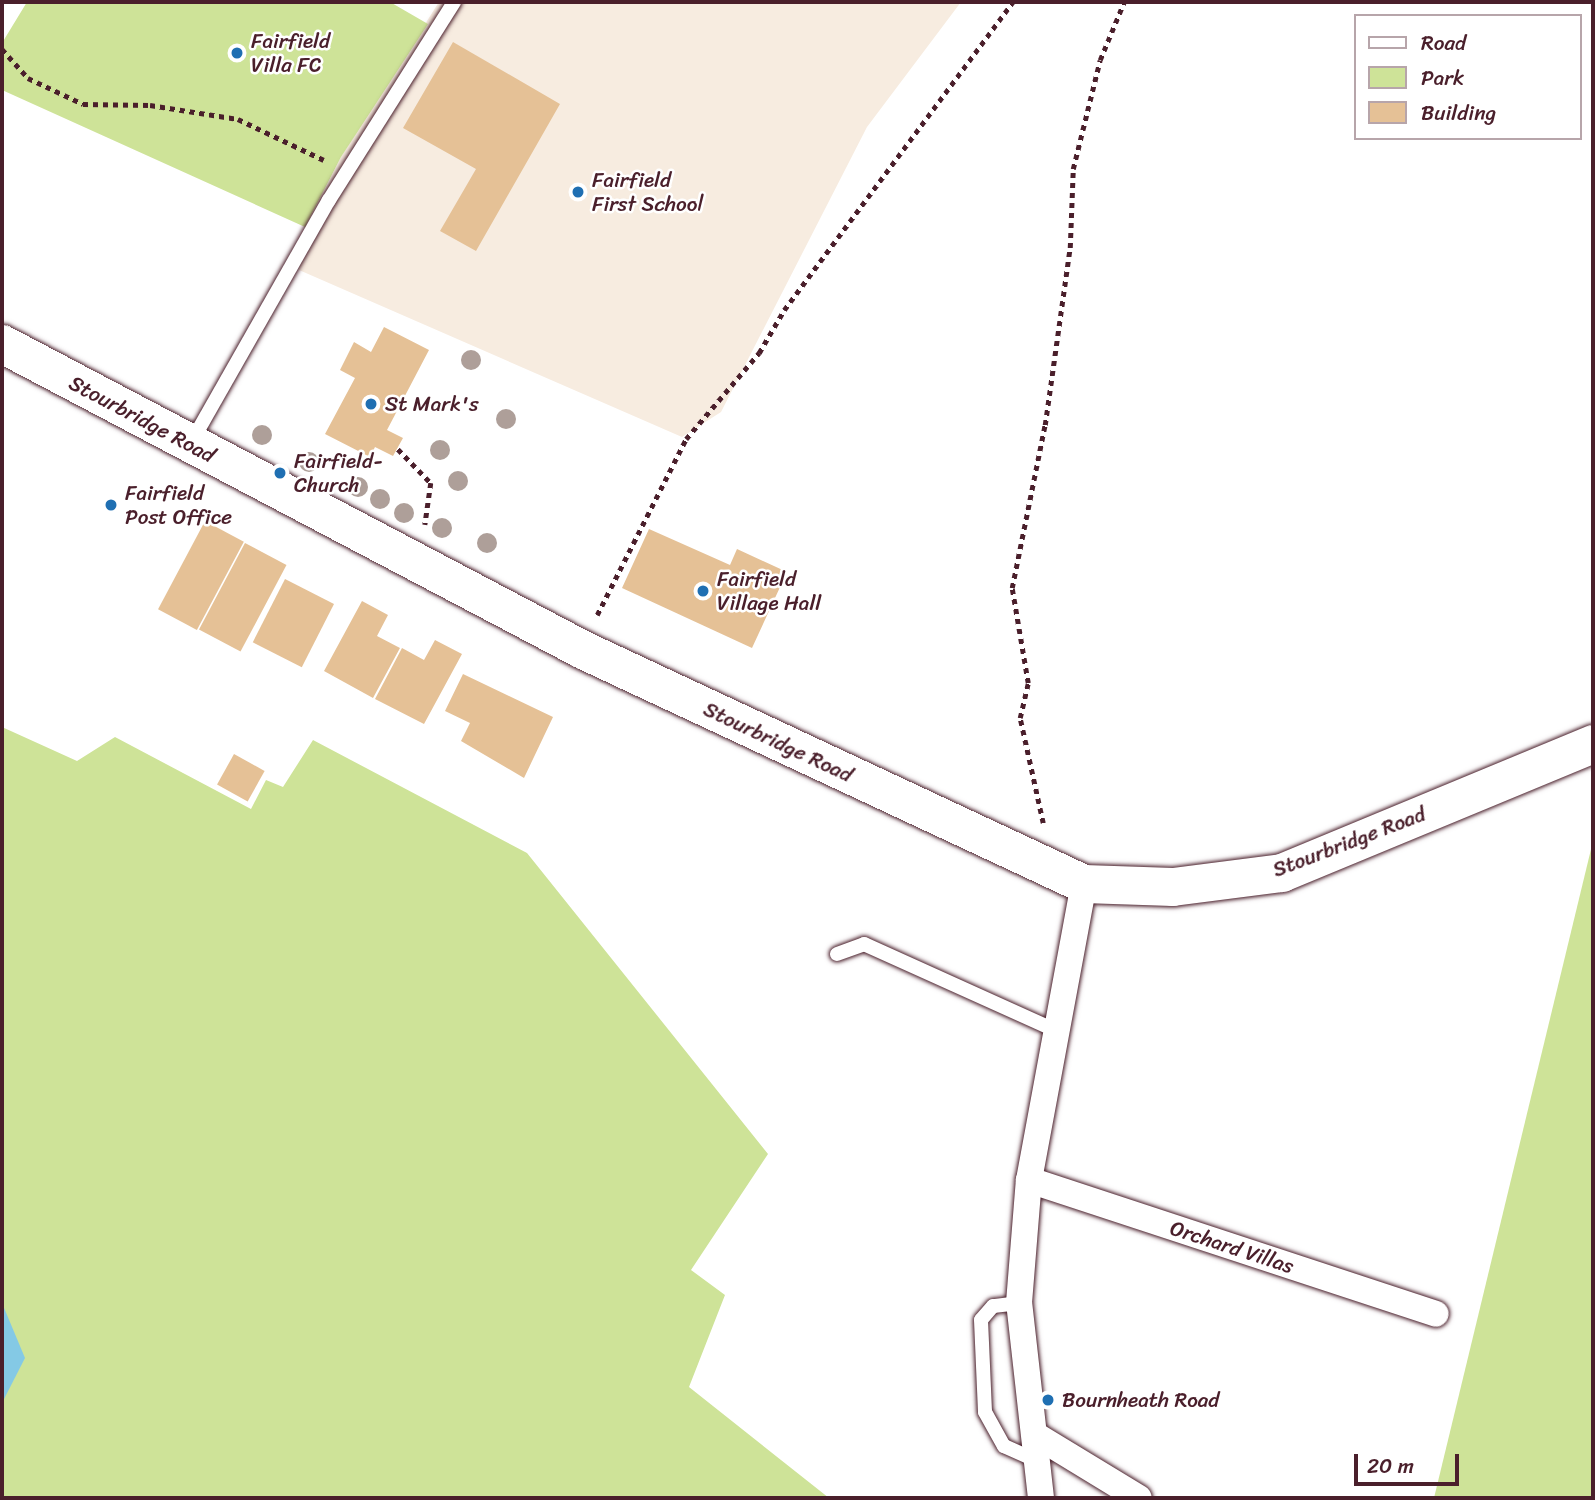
<!DOCTYPE html>
<style>
body{margin:0}
#map{position:relative;width:1595px;height:1500px;overflow:hidden;background:#fff;font-family:Sriracha,sans-serif}
div>[style]{position:absolute}
.built>*{inset:0;background:#f7ece0}
.green>*{inset:0;background:#cee398}
.water>*{inset:0;background:#84c9e5}
.building>*{inset:0;background:#e5c196;transform-origin:0 0}
.path>*{height:4.5px;margin-top:-2.25px;transform-origin:0;background:repeating-linear-gradient(90deg,#4a1f2b 0 5px,transparent 0 10px)}
.roads{filter:drop-shadow(0 0 2px #4a1f2b) drop-shadow(0 0 2px #4a1f2b)}
.lane>*{height:14px;margin:-7px;padding:0 7px;transform-origin:7px;border-radius:7px;background:#fff}
.street>*{height:26px;margin:-13px;padding:0 13px;transform-origin:13px;border-radius:13px;background:#fff}
.secondary>*{height:38px;margin:-19px;padding:0 19px;transform-origin:19px;border-radius:19px;background:#fff}
.trees>*{width:20px;height:20px;margin:-10px;border-radius:50%;background:#ae9f99}
.dots>*{width:19px;height:19px;translate:-50% -50%;box-sizing:border-box;border:4px solid #fff;border-radius:50%}
span{translate:-50% -50%;white-space:nowrap;text-align:center;line-height:1.15;-webkit-text-stroke:5px #fff;paint-order:stroke}
.poi-label{font-size:21px;color:#4a1f2b}
.left{translate:0 -50%;text-align:left}
.street-label{font-size:21px;color:#4a1f2b}
.frame{position:absolute;inset:0;border:4px solid #4a1f2b;pointer-events:none}
.legend{position:absolute;left:1354px;top:14px;width:228px;height:126px;box-sizing:border-box;background:#fff;border:2px solid #b7a5aa;margin:0;padding:9px 12px;list-style:none;font-size:21px;color:#4a1f2b}
.legend li{display:flex;align-items:center;gap:14px;height:35px}
.legend b{width:35px;border:2px solid #b7a5aa}
.scale{position:absolute;left:1354px;top:1454px;width:105px;height:32px;box-sizing:border-box;border:4px solid #4a1f2b;border-top:0;padding-left:9px;font-size:21px;line-height:24px;white-space:nowrap;color:#4a1f2b;-webkit-text-stroke:5px #fff;paint-order:stroke}
</style>
<div id="map">
<div class="built">
<i style="clip-path:polygon(439px 2px,961px 2px,867px 127px,721px 412px,682px 437px,299px 270px,305px 227px,341px 157px)"></i>
</div>
<div class="green">
<i style="clip-path:polygon(27px 2px,390px 2px,428px 24px,341px 157px,305px 227px,2px 90px,2px 43px)"></i>
<i style="clip-path:polygon(2px 727px,77px 761px,115px 737px,251px 809px,266px 780px,283px 787px,313px 740px,527px 853px,768px 1154px,691px 1270px,725px 1295px,689px 1387px,829px 1498px,2px 1498px)"></i>
<i style="clip-path:polygon(1593px 841px,1593px 1498px,1434px 1498px)"></i>
</div>
<div class="water">
<i style="clip-path:polygon(2px 1303px,25px 1358px,2px 1403px)"></i>
</div>
<div class="building">
<i style="clip-path:polygon(453px 42px,560px 104px,476px 251px,440px 231px,476px 169px,403px 128px)"></i>
<i style="clip-path:polygon(384px 327px,429px 350px,387px 430px,403px 438px,393px 456px,375px 447px,370px 457px,325px 434px,355px 378px,340px 370px,354px 342px,371px 352px)"></i>
<i style="left:205px;top:521px;width:44px;height:100px;rotate:28deg"></i>
<i style="clip-path:polygon(649px 529px,730px 565px,737px 549px,787px 572px,752px 648px,622px 588px)"></i>
<i style="left:245px;top:543px;width:47px;height:98px;rotate:28deg"></i>
<i style="left:285px;top:579px;width:55px;height:71px;rotate:27deg"></i>
<i style="clip-path:polygon(362px 601px,388px 615px,377px 636px,400px 648px,373px 698px,324px 671px)"></i>
<i style="clip-path:polygon(435px 640px,462px 654px,424px 724px,375px 699px,402px 648px,424px 660px)"></i>
<i style="clip-path:polygon(463px 674px,553px 717px,524px 778px,461px 741px,470px 723px,445px 711px)"></i>
<i style="left:234px;top:754px;width:35px;height:35px;rotate:29deg"></i>
</div>
<div class="path">
<i style="left:2px;top:49px;width:39px;rotate:48deg"></i>
<i style="left:28px;top:78px;width:61px;rotate:25.3deg"></i>
<i style="left:83px;top:104px;width:67px;rotate:0.9deg"></i>
<i style="left:150px;top:105px;width:89px;rotate:9deg"></i>
<i style="left:238px;top:119px;width:95px;rotate:25.5deg"></i>
<i style="left:398px;top:449px;width:47px;rotate:45.9deg"></i>
<i style="left:431px;top:483px;width:42px;rotate:98.1deg"></i>
<i style="left:597px;top:615px;width:197px;rotate:-63.2deg"></i>
<i style="left:686px;top:439px;width:113px;rotate:-49.7deg"></i>
<i style="left:759px;top:353px;width:50px;rotate:-59.8deg"></i>
<i style="left:784px;top:310px;width:384px;rotate:-53.4deg"></i>
<i style="left:1043px;top:823px;width:107px;rotate:-102.4deg"></i>
<i style="left:1020px;top:718px;width:36px;rotate:-77deg"></i>
<i style="left:1028px;top:683px;width:96px;rotate:-99.6deg"></i>
<i style="left:1012px;top:588px;width:166px;rotate:-78.6deg"></i>
<i style="left:1045px;top:425px;width:179px;rotate:-82deg"></i>
<i style="left:1070px;top:248px;width:79px;rotate:-87.8deg"></i>
<i style="left:1073px;top:169px;width:112px;rotate:-76.1deg"></i>
<i style="left:1100px;top:60px;width:63px;rotate:-67.5deg"></i>
</div>
<div class="roads">
<div class="lane">
<i style="left:192px;top:441px;width:277px;rotate:-60.4deg"></i>
<i style="left:329px;top:200px;width:234px;rotate:-57.7deg"></i>
<i style="left:837px;top:954px;width:29px;rotate:-20deg"></i>
<i style="left:864px;top:944px;width:212px;rotate:24.3deg"></i>
<i style="left:1019px;top:1303px;width:26px;rotate:173deg"></i>
<i style="left:993px;top:1306px;width:18px;rotate:131deg"></i>
<i style="left:981px;top:1320px;width:92px;rotate:87.5deg"></i>
<i style="left:985px;top:1412px;width:39px;rotate:61deg"></i>
<i style="left:1004px;top:1446px;width:37px;rotate:24deg"></i>
</div>
<div class="street">
<i style="left:1029px;top:1180px;width:428px;rotate:18.2deg"></i>
<i style="left:1037px;top:1436px;width:119px;rotate:31.3deg"></i>
<i style="left:1041px;top:1498px;width:196px;rotate:-96.4deg"></i>
<i style="left:1019px;top:1303px;width:123px;rotate:-85.4deg"></i>
<i style="left:1029px;top:1180px;width:301px;rotate:-79.5deg"></i>
</div>
<div class="secondary">
<i style="left:2px;top:344px;width:657px;rotate:27.77deg"></i>
<i style="left:583px;top:650px;width:553px;rotate:25.04deg"></i>
<i style="left:1084px;top:884px;width:89px;rotate:1.9deg"></i>
<i style="left:1173px;top:887px;width:110px;rotate:-7.3deg"></i>
<i style="left:1282px;top:873px;width:337px;rotate:-22.5deg"></i>
</div>
</div>
<div class="trees">
<i style="left:471px;top:360px"></i>
<i style="left:506px;top:419px"></i>
<i style="left:262px;top:435px"></i>
<i style="left:440px;top:450px"></i>
<i style="left:309px;top:462px"></i>
<i style="left:458px;top:481px"></i>
<i style="left:358px;top:487px"></i>
<i style="left:380px;top:499px"></i>
<i style="left:404px;top:513px"></i>
<i style="left:442px;top:528px"></i>
<i style="left:487px;top:543px"></i>
</div>
<div class="dots">
<i style="left:237px;top:53px;background:#1f6fb2"></i>
<i style="left:578px;top:192px;background:#1f6fb2"></i>
<i style="left:371px;top:404px;background:#1f6fb2"></i>
<i style="left:280px;top:473px;background:#1f6fb2"></i>
<i style="left:111px;top:505px;background:#1f6fb2"></i>
<i style="left:703px;top:591px;background:#1f6fb2"></i>
<i style="left:1048px;top:1400px;background:#1f6fb2"></i>
</div>
<div class="poi-label">
<span class="left" style="left:251px;top:53px">Fairfield<br>Villa FC</span>
<span class="left" style="left:592px;top:192px">Fairfield<br>First School</span>
<span class="left" style="left:385px;top:404px">St Mark's</span>
<span class="left" style="left:294px;top:473px">Fairfield-<br>Church</span>
<span class="left" style="left:125px;top:505px">Fairfield<br>Post Office</span>
<span class="left" style="left:717px;top:591px">Fairfield<br>Village Hall</span>
<span class="left" style="left:1062px;top:1400px">Bournheath Road</span>
</div>
<div class="street-label">
<span style="left:142px;top:419px;rotate:28deg">Stourbridge Road</span>
<span style="left:778px;top:742px;rotate:25deg">Stourbridge Road</span>
<span style="left:1349px;top:842px;rotate:-21deg">Stourbridge Road</span>
<span style="left:1232px;top:1247px;rotate:18deg">Orchard Villas</span>
</div>
<div class="frame"></div>
<ul class="legend">
<li><b style="height:9px;background:#fff"></b>Road</li>
<li><b style="height:19px;background:#cee398"></b>Park</li>
<li><b style="height:19px;background:#e5c196"></b>Building</li>
</ul>
<div class="scale">20 m</div>
</div>
